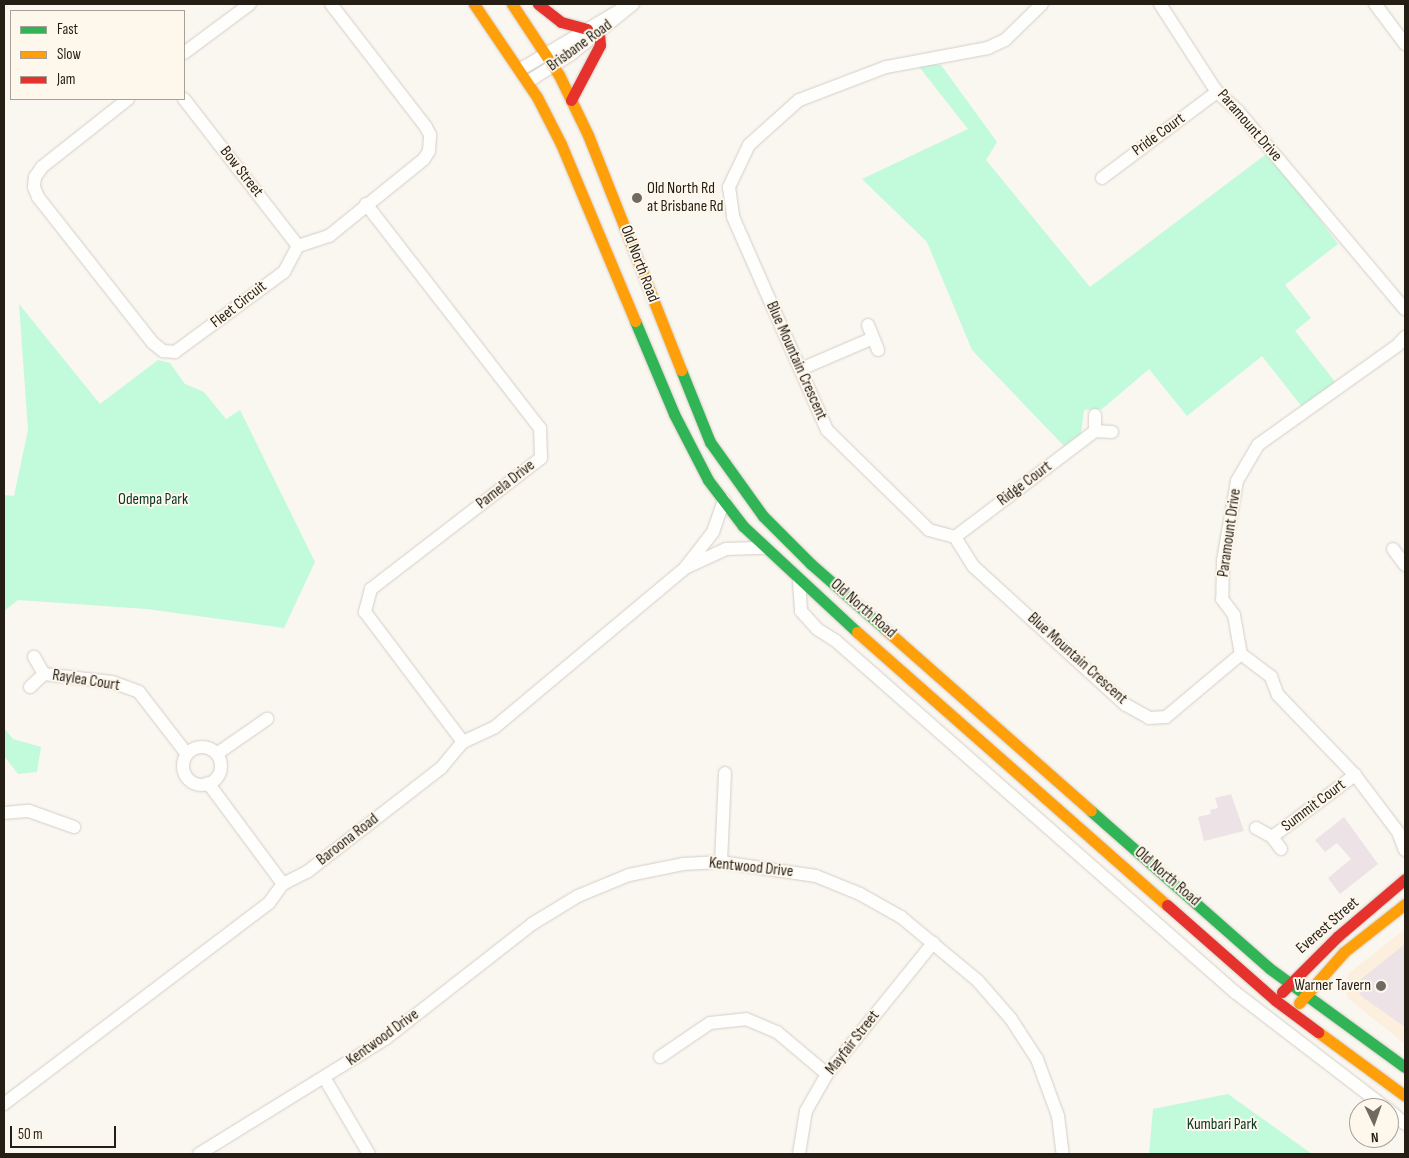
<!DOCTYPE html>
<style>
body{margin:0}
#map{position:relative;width:1409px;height:1158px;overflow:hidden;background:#faf6f0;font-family:"Sofia Sans Condensed",sans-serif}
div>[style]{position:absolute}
.built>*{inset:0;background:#fcefde}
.green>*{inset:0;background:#c2fadc}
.building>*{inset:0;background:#ede2e5}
.roads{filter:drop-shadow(0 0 1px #d4cec6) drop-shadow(0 0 1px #d4cec6)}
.street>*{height:12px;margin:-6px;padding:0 6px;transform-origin:6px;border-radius:6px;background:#fefefd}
.street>.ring{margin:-6px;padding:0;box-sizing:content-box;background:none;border:12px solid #fefefd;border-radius:50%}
.fast>*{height:11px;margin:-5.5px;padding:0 5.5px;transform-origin:5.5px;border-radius:5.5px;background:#30b455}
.slow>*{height:11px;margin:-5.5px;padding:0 5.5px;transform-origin:5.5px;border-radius:5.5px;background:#ff9f0a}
.jam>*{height:11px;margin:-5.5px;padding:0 5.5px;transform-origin:5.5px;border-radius:5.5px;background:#e5322d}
.dots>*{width:14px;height:14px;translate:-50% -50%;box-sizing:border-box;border:2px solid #fef7ec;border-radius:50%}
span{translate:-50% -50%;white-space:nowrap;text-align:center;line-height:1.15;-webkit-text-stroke:4px #fef7ec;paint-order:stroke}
.street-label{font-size:16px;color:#251e15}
.poi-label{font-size:16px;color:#251e15}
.left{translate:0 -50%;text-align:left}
.right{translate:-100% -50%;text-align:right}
.park-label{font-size:16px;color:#043724}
.frame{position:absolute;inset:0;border:5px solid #251e15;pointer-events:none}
.legend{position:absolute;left:10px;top:10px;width:175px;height:90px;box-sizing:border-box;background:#fef7ec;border:1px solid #a7a096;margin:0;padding:6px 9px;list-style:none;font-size:15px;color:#251e15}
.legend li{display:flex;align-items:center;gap:10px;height:25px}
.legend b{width:25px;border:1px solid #a7a096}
.north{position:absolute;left:1349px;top:1098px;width:50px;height:50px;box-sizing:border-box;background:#fef7ec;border:1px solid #a7a096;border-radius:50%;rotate:177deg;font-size:14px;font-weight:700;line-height:20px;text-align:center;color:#251e15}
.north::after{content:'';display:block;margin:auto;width:18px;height:22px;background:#706a62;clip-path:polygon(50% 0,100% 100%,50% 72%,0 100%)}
.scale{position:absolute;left:10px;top:1126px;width:106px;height:22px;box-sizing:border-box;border:2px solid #251e15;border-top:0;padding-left:6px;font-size:15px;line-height:18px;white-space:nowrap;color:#251e15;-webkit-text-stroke:4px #fef7ec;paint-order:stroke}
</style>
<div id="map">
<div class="built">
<i style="clip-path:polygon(1405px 929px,1405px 1044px,1349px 999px,1343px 987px,1349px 973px)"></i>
</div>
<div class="green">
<i style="clip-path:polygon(916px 63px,941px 65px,997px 142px,986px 160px,1090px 287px,1269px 152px,1338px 244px,1285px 285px,1311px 318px,1295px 331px,1336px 383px,1303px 408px,1262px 356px,1187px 416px,1149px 369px,1102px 409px,1084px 410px,1081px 434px,1064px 446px,972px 350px,927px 242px,862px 179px,968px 129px)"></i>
<i style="clip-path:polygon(19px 304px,100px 404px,158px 360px,170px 363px,185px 384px,204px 392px,226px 419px,240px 410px,315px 562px,284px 628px,147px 609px,18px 600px,4px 611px,4px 495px,14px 496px,28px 430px)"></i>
<i style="clip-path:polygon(4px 728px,13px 739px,41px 747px,37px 772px,18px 774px,4px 756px)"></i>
<i style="clip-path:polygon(1228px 1094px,1312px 1154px,1149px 1154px,1153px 1109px)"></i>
</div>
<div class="building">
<i style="clip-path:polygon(1231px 794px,1244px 831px,1204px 841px,1198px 817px,1211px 814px,1210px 810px,1218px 808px,1215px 798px)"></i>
<i style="clip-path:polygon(1344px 817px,1378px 864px,1340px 894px,1328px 878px,1351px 859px,1337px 843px,1325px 852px,1315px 840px)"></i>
<i style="clip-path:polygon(1405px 944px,1405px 1027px,1361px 996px,1357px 988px,1361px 979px)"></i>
</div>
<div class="roads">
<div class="street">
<i style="left:1042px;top:4px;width:52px;rotate:135.8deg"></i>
<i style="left:1005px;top:40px;width:19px;rotate:155deg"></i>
<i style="left:988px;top:48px;width:104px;rotate:169.4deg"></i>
<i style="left:886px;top:67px;width:93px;rotate:159.2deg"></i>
<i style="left:799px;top:100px;width:67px;rotate:138deg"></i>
<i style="left:749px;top:145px;width:47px;rotate:115.5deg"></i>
<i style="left:729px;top:187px;width:30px;rotate:82deg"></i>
<i style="left:733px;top:217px;width:233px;rotate:66.2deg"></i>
<i style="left:827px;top:430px;width:143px;rotate:44.4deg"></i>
<i style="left:929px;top:530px;width:27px;rotate:15deg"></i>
<i style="left:955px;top:537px;width:34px;rotate:58deg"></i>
<i style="left:973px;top:566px;width:207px;rotate:42.3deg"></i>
<i style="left:1126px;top:705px;width:26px;rotate:29deg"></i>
<i style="left:1149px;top:718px;width:17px;rotate:-3deg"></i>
<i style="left:1166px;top:717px;width:98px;rotate:-40deg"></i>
<i style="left:1160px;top:4px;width:105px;rotate:57.1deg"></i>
<i style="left:1217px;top:92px;width:28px;rotate:42deg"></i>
<i style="left:1238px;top:111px;width:259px;rotate:49.9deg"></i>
<i style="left:1375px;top:4px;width:50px;rotate:53.1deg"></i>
<i style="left:184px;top:53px;width:82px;rotate:-36.6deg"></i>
<i style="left:521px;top:69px;width:117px;rotate:-30.7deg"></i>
<i style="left:529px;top:81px;width:49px;rotate:-32.4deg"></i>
<i style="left:570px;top:55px;width:81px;rotate:-39deg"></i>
<i style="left:128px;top:99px;width:110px;rotate:141.7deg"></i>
<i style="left:42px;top:167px;width:12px;rotate:125deg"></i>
<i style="left:35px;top:177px;width:10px;rotate:96deg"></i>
<i style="left:34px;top:187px;width:11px;rotate:68deg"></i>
<i style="left:38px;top:197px;width:186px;rotate:51.8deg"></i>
<i style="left:153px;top:343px;width:13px;rotate:39deg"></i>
<i style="left:163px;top:351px;width:12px;rotate:5deg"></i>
<i style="left:175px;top:352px;width:135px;rotate:-36.3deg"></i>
<i style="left:284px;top:272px;width:30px;rotate:-62deg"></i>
<i style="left:298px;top:246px;width:33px;rotate:-18deg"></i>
<i style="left:329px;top:236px;width:122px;rotate:-39deg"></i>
<i style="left:424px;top:159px;width:9px;rotate:-58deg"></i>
<i style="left:429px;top:151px;width:16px;rotate:-86deg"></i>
<i style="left:430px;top:135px;width:9px;rotate:-117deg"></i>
<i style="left:426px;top:127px;width:155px;rotate:-127.7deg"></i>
<i style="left:184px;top:99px;width:186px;rotate:52.2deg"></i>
<i style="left:1102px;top:178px;width:144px;rotate:-36.8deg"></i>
<i style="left:366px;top:204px;width:284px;rotate:52.2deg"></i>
<i style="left:540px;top:428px;width:30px;rotate:88deg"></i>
<i style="left:541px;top:458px;width:215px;rotate:142.4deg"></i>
<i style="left:371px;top:589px;width:24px;rotate:105deg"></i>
<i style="left:365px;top:612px;width:163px;rotate:53deg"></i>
<i style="left:868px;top:325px;width:27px;rotate:68deg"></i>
<i style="left:1405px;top:337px;width:11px;rotate:131deg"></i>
<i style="left:1398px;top:345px;width:172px;rotate:144.5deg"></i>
<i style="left:1258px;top:445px;width:42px;rotate:120.3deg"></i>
<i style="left:1237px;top:481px;width:80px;rotate:100deg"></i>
<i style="left:1223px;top:560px;width:39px;rotate:91deg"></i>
<i style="left:1222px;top:599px;width:20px;rotate:53deg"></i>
<i style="left:1234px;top:615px;width:40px;rotate:80deg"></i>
<i style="left:1241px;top:654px;width:38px;rotate:37deg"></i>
<i style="left:1271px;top:677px;width:19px;rotate:69deg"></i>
<i style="left:1278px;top:695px;width:111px;rotate:46.1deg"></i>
<i style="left:1355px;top:775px;width:71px;rotate:53deg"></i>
<i style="left:1398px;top:832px;width:19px;rotate:69deg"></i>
<i style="left:801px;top:369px;width:76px;rotate:-23.2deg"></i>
<i style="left:1095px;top:415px;width:16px;rotate:90deg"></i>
<i style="left:1095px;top:431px;width:17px;rotate:3deg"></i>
<i style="left:955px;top:537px;width:176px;rotate:-37.1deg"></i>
<i style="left:1393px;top:549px;width:20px;rotate:53deg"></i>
<i style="left:687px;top:567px;width:43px;rotate:-24.8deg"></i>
<i style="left:726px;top:549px;width:38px;rotate:-2deg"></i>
<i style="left:799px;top:581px;width:30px;rotate:86deg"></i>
<i style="left:801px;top:611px;width:24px;rotate:48deg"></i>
<i style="left:817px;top:629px;width:22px;rotate:32deg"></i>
<i style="left:836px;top:641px;width:533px;rotate:41.35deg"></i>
<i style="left:1236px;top:993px;width:189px;rotate:37.5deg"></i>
<i style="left:44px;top:674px;width:68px;rotate:6.7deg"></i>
<i style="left:112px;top:682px;width:29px;rotate:20deg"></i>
<i style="left:139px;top:692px;width:78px;rotate:52.3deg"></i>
<i style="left:30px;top:687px;width:19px;rotate:-43deg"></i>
<i style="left:44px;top:674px;width:20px;rotate:-120deg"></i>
<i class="ring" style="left:183px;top:747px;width:26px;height:26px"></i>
<i style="left:218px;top:753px;width:60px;rotate:-34.8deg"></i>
<i style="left:208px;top:783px;width:126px;rotate:53.4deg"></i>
<i style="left:4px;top:813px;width:25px;rotate:-5deg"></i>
<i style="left:29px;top:811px;width:48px;rotate:19.6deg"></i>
<i style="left:1256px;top:828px;width:18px;rotate:29deg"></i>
<i style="left:1272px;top:837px;width:15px;rotate:53deg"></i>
<i style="left:1272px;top:837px;width:104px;rotate:-36.8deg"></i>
<i style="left:721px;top:862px;width:89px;rotate:-87.4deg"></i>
<i style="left:660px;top:1057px;width:60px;rotate:-34.2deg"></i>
<i style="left:710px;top:1023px;width:36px;rotate:-6deg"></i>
<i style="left:746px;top:1019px;width:34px;rotate:23deg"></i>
<i style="left:777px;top:1032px;width:65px;rotate:40deg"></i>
<i style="left:325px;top:1079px;width:87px;rotate:59.6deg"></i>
<i style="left:4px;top:1104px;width:333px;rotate:-37.2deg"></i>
<i style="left:269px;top:903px;width:24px;rotate:-54deg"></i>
<i style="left:283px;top:884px;width:27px;rotate:-27deg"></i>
<i style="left:307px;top:872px;width:170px;rotate:-37.8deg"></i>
<i style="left:441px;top:768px;width:34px;rotate:-50deg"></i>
<i style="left:463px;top:742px;width:35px;rotate:-25deg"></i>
<i style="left:495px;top:727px;width:248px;rotate:-39.9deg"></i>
<i style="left:685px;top:568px;width:46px;rotate:-52.1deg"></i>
<i style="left:713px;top:532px;width:34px;rotate:-71deg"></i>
<i style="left:1389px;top:1110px;width:21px;rotate:41deg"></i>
<i style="left:199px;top:1154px;width:219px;rotate:-31.7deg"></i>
<i style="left:385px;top:1039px;width:187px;rotate:-38deg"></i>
<i style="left:532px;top:924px;width:54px;rotate:-31.3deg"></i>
<i style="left:578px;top:896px;width:55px;rotate:-22.4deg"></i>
<i style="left:629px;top:875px;width:55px;rotate:-11.5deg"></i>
<i style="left:683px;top:864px;width:38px;rotate:-3deg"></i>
<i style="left:721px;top:862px;width:96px;rotate:8.4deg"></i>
<i style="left:816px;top:876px;width:48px;rotate:22.2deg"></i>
<i style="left:860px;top:894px;width:47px;rotate:29.3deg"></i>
<i style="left:901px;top:917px;width:100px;rotate:39.7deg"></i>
<i style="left:978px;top:981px;width:50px;rotate:49deg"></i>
<i style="left:1011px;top:1019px;width:48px;rotate:57deg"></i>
<i style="left:1037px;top:1059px;width:61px;rotate:69.8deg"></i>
<i style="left:1058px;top:1116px;width:38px;rotate:83deg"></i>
<i style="left:799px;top:1154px;width:44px;rotate:-80.8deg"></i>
<i style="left:806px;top:1111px;width:43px;rotate:-60.4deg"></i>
<i style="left:827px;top:1074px;width:169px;rotate:-51deg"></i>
</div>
<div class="fast">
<i style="left:635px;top:321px;width:101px;rotate:67.2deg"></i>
<i style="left:674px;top:414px;width:74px;rotate:62.7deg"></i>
<i style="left:708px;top:480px;width:58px;rotate:52.7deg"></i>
<i style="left:743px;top:526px;width:156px;rotate:42.9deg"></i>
<i style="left:681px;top:370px;width:78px;rotate:68.1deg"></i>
<i style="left:710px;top:442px;width:91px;rotate:54.4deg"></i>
<i style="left:763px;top:516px;width:68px;rotate:45deg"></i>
<i style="left:811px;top:564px;width:100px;rotate:41.3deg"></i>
<i style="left:1091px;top:811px;width:237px;rotate:41.4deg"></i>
<i style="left:1269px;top:968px;width:168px;rotate:36.1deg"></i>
</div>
<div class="slow">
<i style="left:474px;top:4px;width:112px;rotate:55.9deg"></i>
<i style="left:537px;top:97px;width:53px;rotate:62.9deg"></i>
<i style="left:561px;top:144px;width:192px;rotate:67.3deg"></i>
<i style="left:512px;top:4px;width:85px;rotate:56.5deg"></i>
<i style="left:559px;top:75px;width:67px;rotate:64.2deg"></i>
<i style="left:588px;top:135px;width:253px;rotate:68.4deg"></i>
<i style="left:886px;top:630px;width:273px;rotate:41.4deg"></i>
<i style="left:857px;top:632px;width:413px;rotate:41.4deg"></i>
<i style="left:1299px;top:1003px;width:68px;rotate:-48.6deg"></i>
<i style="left:1344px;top:952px;width:78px;rotate:-38.2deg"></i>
<i style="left:1318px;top:1032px;width:108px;rotate:36.3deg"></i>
</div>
<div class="jam">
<i style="left:538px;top:4px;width:29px;rotate:38deg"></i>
<i style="left:561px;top:22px;width:27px;rotate:15deg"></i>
<i style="left:571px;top:100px;width:62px;rotate:-62.2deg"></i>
<i style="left:600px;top:45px;width:12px;rotate:-95deg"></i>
<i style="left:1167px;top:905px;width:144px;rotate:41.3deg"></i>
<i style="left:1275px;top:1000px;width:54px;rotate:36.7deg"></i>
<i style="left:1282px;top:992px;width:79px;rotate:-45deg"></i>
<i style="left:1338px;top:936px;width:88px;rotate:-40.4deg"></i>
</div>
</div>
<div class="dots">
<i style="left:637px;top:198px;background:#706a62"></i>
<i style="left:1381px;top:986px;background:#706a62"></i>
</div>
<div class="street-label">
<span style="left:580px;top:46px;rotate:-36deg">Brisbane Road</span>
<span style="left:1249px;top:126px;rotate:49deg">Paramount Drive</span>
<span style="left:1159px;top:135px;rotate:-36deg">Pride Court</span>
<span style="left:241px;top:172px;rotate:52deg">Bow Street</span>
<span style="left:639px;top:264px;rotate:69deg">Old North Road</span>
<span style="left:239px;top:305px;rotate:-38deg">Fleet Circuit</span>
<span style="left:796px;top:361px;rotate:66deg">Blue Mountain Crescent</span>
<span style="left:1025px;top:484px;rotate:-37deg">Ridge Court</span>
<span style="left:506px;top:485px;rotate:-38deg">Pamela Drive</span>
<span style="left:1230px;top:533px;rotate:-82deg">Paramount Drive</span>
<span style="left:863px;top:609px;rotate:41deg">Old North Road</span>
<span style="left:1077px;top:659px;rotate:42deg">Blue Mountain Crescent</span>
<span style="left:86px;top:681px;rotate:9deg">Raylea Court</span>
<span style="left:1314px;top:806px;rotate:-37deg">Summit Court</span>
<span style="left:348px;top:840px;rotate:-38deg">Baroona Road</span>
<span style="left:751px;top:868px;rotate:6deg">Kentwood Drive</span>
<span style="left:1167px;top:877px;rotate:41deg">Old North Road</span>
<span style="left:1328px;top:926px;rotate:-41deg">Everest Street</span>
<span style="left:383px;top:1038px;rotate:-36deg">Kentwood Drive</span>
<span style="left:853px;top:1043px;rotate:-52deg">Mayfair Street</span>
</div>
<div class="poi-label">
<span class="left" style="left:647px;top:198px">Old North Rd<br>at Brisbane Rd</span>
<span class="right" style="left:1371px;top:986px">Warner Tavern</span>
</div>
<div class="park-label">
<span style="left:153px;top:500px">Odempa Park</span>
<span style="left:1222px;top:1125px">Kumbari Park</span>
</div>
<div class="frame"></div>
<ul class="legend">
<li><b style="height:6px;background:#30b455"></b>Fast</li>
<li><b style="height:6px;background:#ff9f0a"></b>Slow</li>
<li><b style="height:6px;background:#e5322d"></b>Jam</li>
</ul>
<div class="north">N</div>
<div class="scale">50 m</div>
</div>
